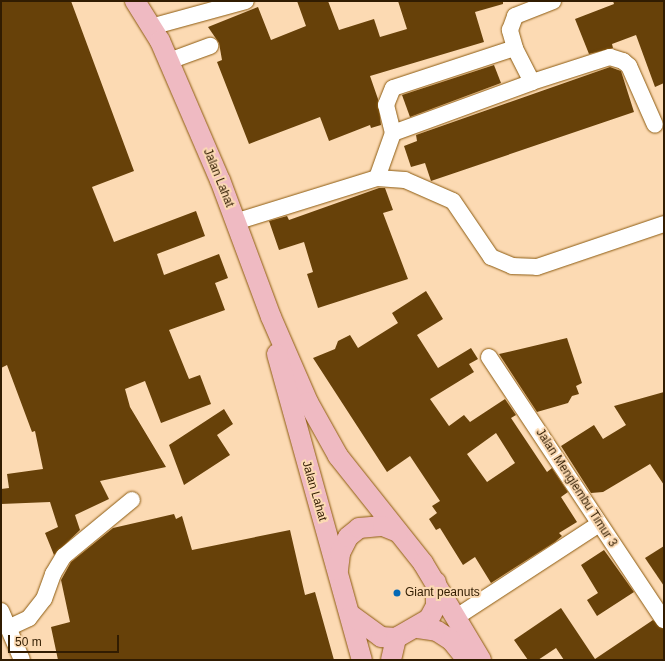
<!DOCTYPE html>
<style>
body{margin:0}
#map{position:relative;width:665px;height:661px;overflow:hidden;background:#fcdab3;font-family:Helvetica,sans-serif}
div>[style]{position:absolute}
.building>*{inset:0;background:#674109}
.roads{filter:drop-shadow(0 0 1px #8c5a0f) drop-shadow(0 0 1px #8c5a0f)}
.minor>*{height:16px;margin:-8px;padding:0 8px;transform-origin:8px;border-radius:8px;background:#fff}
.major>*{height:20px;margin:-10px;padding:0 10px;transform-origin:10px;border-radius:10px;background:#efbac2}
.dots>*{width:11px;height:11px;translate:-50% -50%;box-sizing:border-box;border:2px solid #fcdab3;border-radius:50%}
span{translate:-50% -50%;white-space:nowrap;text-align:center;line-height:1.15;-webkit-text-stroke:4px #fcdab3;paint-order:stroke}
.street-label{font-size:12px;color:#311c01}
.poi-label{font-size:12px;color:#311c01}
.left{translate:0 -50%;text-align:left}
.frame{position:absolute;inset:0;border:2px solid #311c01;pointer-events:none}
.scale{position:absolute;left:8px;top:635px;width:111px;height:18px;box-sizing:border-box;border:2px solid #311c01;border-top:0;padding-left:5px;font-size:12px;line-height:14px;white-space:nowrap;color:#311c01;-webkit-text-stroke:3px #fcdab3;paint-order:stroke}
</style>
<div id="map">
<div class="building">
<i style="clip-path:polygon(1px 1px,71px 1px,134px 171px,92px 187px,114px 242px,196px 211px,205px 236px,157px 254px,164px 275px,219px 254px,228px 278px,215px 283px,225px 310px,169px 330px,189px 379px,200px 375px,211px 404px,161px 423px,145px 381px,125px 389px,130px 407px,166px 467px,100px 481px,109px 499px,75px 515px,80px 530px,54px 555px,45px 533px,58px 527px,50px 502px,1px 504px,1px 489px,9px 488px,7px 474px,43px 469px,35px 431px,32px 432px,7px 365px,1px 368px)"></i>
<i style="clip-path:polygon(297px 1px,328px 1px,339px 30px,374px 19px,380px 37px,407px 29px,398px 1px,503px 1px,503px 4px,475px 12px,484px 42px,370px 76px,378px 99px,381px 125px,371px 128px,370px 125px,329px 141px,320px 117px,249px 144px,217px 62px,222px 60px,219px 43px,208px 27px,258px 7px,271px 40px,306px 26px)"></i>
<i style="clip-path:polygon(613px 1px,664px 1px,664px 83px,655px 87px,636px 35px,612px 44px,613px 48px,589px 54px,575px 19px,614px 4px)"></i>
<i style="clip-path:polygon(494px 65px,501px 83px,410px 117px,402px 95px)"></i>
<i style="clip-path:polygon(610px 67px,621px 71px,634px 112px,431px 181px,425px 163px,411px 167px,404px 146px,417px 141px,416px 135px)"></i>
<i style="clip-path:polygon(379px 188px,385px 188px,393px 210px,383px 213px,408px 279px,318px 308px,307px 274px,313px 272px,304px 242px,279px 250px,269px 221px,287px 216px,289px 220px)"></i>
<i style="clip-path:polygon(evenodd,426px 291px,443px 319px,417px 335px,438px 368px,471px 348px,478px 359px,469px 364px,474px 372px,430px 399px,449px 426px,464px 415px,470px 422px,505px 399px,516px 415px,511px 418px,547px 472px,552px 468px,568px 492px,561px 497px,577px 522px,559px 533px,562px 536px,555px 542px,491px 583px,475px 557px,463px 565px,440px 528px,436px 530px,429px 519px,437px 513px,432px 506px,440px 501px,410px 456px,387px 472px,313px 358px,335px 349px,338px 341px,350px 335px,358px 348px,398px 323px,392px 313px,426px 291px,496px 433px,515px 463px,487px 482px,467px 454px,496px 433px)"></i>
<i style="clip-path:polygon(567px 338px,582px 383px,576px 386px,579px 394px,572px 396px,568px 403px,537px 412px,499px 354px)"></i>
<i style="clip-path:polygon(664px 392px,664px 485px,650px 464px,603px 492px,591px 493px,561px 446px,594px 425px,603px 439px,626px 425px,614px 406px)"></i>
<i style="clip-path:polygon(224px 409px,233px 424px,217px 435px,230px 455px,184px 485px,169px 445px)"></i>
<i style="clip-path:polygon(174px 514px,176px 519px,182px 516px,192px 550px,290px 530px,305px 595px,315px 592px,334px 660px,58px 660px,51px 627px,70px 622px,61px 580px,71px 562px,113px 528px)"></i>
<i style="clip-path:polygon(664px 546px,664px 586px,645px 558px)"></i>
<i style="clip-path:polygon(604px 550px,634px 592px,597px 616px,587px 600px,598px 593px,581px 565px)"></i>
<i style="clip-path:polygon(561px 608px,595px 659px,653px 620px,664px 629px,664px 660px,564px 660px,556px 648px,538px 660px,528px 660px,514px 640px)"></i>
</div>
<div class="roads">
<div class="minor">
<i style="left:158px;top:25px;width:91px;rotate:-15.3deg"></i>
<i style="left:169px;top:61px;width:44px;rotate:-20.1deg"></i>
<i style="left:532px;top:82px;width:82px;rotate:-17.8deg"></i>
<i style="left:610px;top:57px;width:14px;rotate:17deg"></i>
<i style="left:623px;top:61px;width:8px;rotate:40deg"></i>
<i style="left:629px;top:66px;width:64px;rotate:66.2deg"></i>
<i style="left:393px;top:133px;width:148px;rotate:-20.1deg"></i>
<i style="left:532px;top:82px;width:38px;rotate:-117deg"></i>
<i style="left:377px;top:178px;width:48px;rotate:-70.4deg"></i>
<i style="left:393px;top:133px;width:29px;rotate:-104deg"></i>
<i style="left:386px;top:105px;width:18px;rotate:-68deg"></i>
<i style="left:393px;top:88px;width:128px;rotate:-18.2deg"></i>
<i style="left:515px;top:48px;width:19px;rotate:-106deg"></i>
<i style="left:510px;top:30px;width:15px;rotate:-70deg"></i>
<i style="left:515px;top:16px;width:41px;rotate:-21.5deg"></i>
<i style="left:235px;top:222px;width:149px;rotate:-17.2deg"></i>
<i style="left:377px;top:178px;width:28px;rotate:4deg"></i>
<i style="left:405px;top:180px;width:52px;rotate:23.6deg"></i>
<i style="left:453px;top:201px;width:68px;rotate:55.8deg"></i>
<i style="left:491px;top:257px;width:23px;rotate:23deg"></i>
<i style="left:512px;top:266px;width:25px;rotate:2deg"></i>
<i style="left:537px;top:267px;width:134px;rotate:-18.7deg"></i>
<i style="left:489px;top:357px;width:316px;rotate:56.4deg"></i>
<i style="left:1px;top:611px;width:53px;rotate:66.8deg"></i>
<i style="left:458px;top:616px;width:168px;rotate:-33.1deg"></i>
<i style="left:8px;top:628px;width:23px;rotate:-25deg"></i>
<i style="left:29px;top:618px;width:24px;rotate:-52deg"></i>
<i style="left:44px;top:599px;width:27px;rotate:-70deg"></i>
<i style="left:53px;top:574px;width:21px;rotate:-59deg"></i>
<i style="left:64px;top:556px;width:88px;rotate:-39.5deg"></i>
</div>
<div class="major">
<i style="left:135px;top:1px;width:47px;rotate:58deg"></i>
<i style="left:160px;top:41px;width:151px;rotate:66.7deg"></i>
<i style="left:220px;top:180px;width:146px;rotate:69.6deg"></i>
<i style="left:271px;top:317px;width:93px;rotate:66.5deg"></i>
<i style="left:308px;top:402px;width:62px;rotate:60.9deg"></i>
<i style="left:338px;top:456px;width:137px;rotate:51.5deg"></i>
<i style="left:423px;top:563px;width:113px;rotate:59.1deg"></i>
<i style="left:277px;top:354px;width:318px;rotate:74.5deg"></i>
<i style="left:338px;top:570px;width:17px;rotate:-83deg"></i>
<i style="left:340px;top:553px;width:18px;rotate:-63deg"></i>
<i style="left:348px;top:537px;width:14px;rotate:-39deg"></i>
<i style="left:359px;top:528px;width:24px;rotate:-5deg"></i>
<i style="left:383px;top:526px;width:16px;rotate:22deg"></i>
<i style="left:351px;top:615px;width:37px;rotate:36deg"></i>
<i style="left:381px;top:637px;width:15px;rotate:4deg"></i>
<i style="left:396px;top:638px;width:38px;rotate:-30deg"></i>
<i style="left:429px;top:619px;width:15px;rotate:-62deg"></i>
<i style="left:436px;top:606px;width:24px;rotate:-90deg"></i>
<i style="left:418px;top:628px;width:19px;rotate:9deg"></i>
<i style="left:437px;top:631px;width:17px;rotate:33deg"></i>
<i style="left:451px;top:640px;width:26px;rotate:51deg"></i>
<i style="left:391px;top:660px;width:23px;rotate:-77deg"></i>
</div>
</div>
<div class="dots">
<i style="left:397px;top:593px;background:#0569b5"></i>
</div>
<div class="street-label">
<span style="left:218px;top:178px;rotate:68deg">Jalan Lahat</span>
<span style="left:576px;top:488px;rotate:57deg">Jalan Menglembu Timur 3</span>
<span style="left:314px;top:491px;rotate:74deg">Jalan Lahat</span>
</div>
<div class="poi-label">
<span class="left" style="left:405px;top:593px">Giant peanuts</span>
</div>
<div class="frame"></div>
<div class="scale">50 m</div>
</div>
